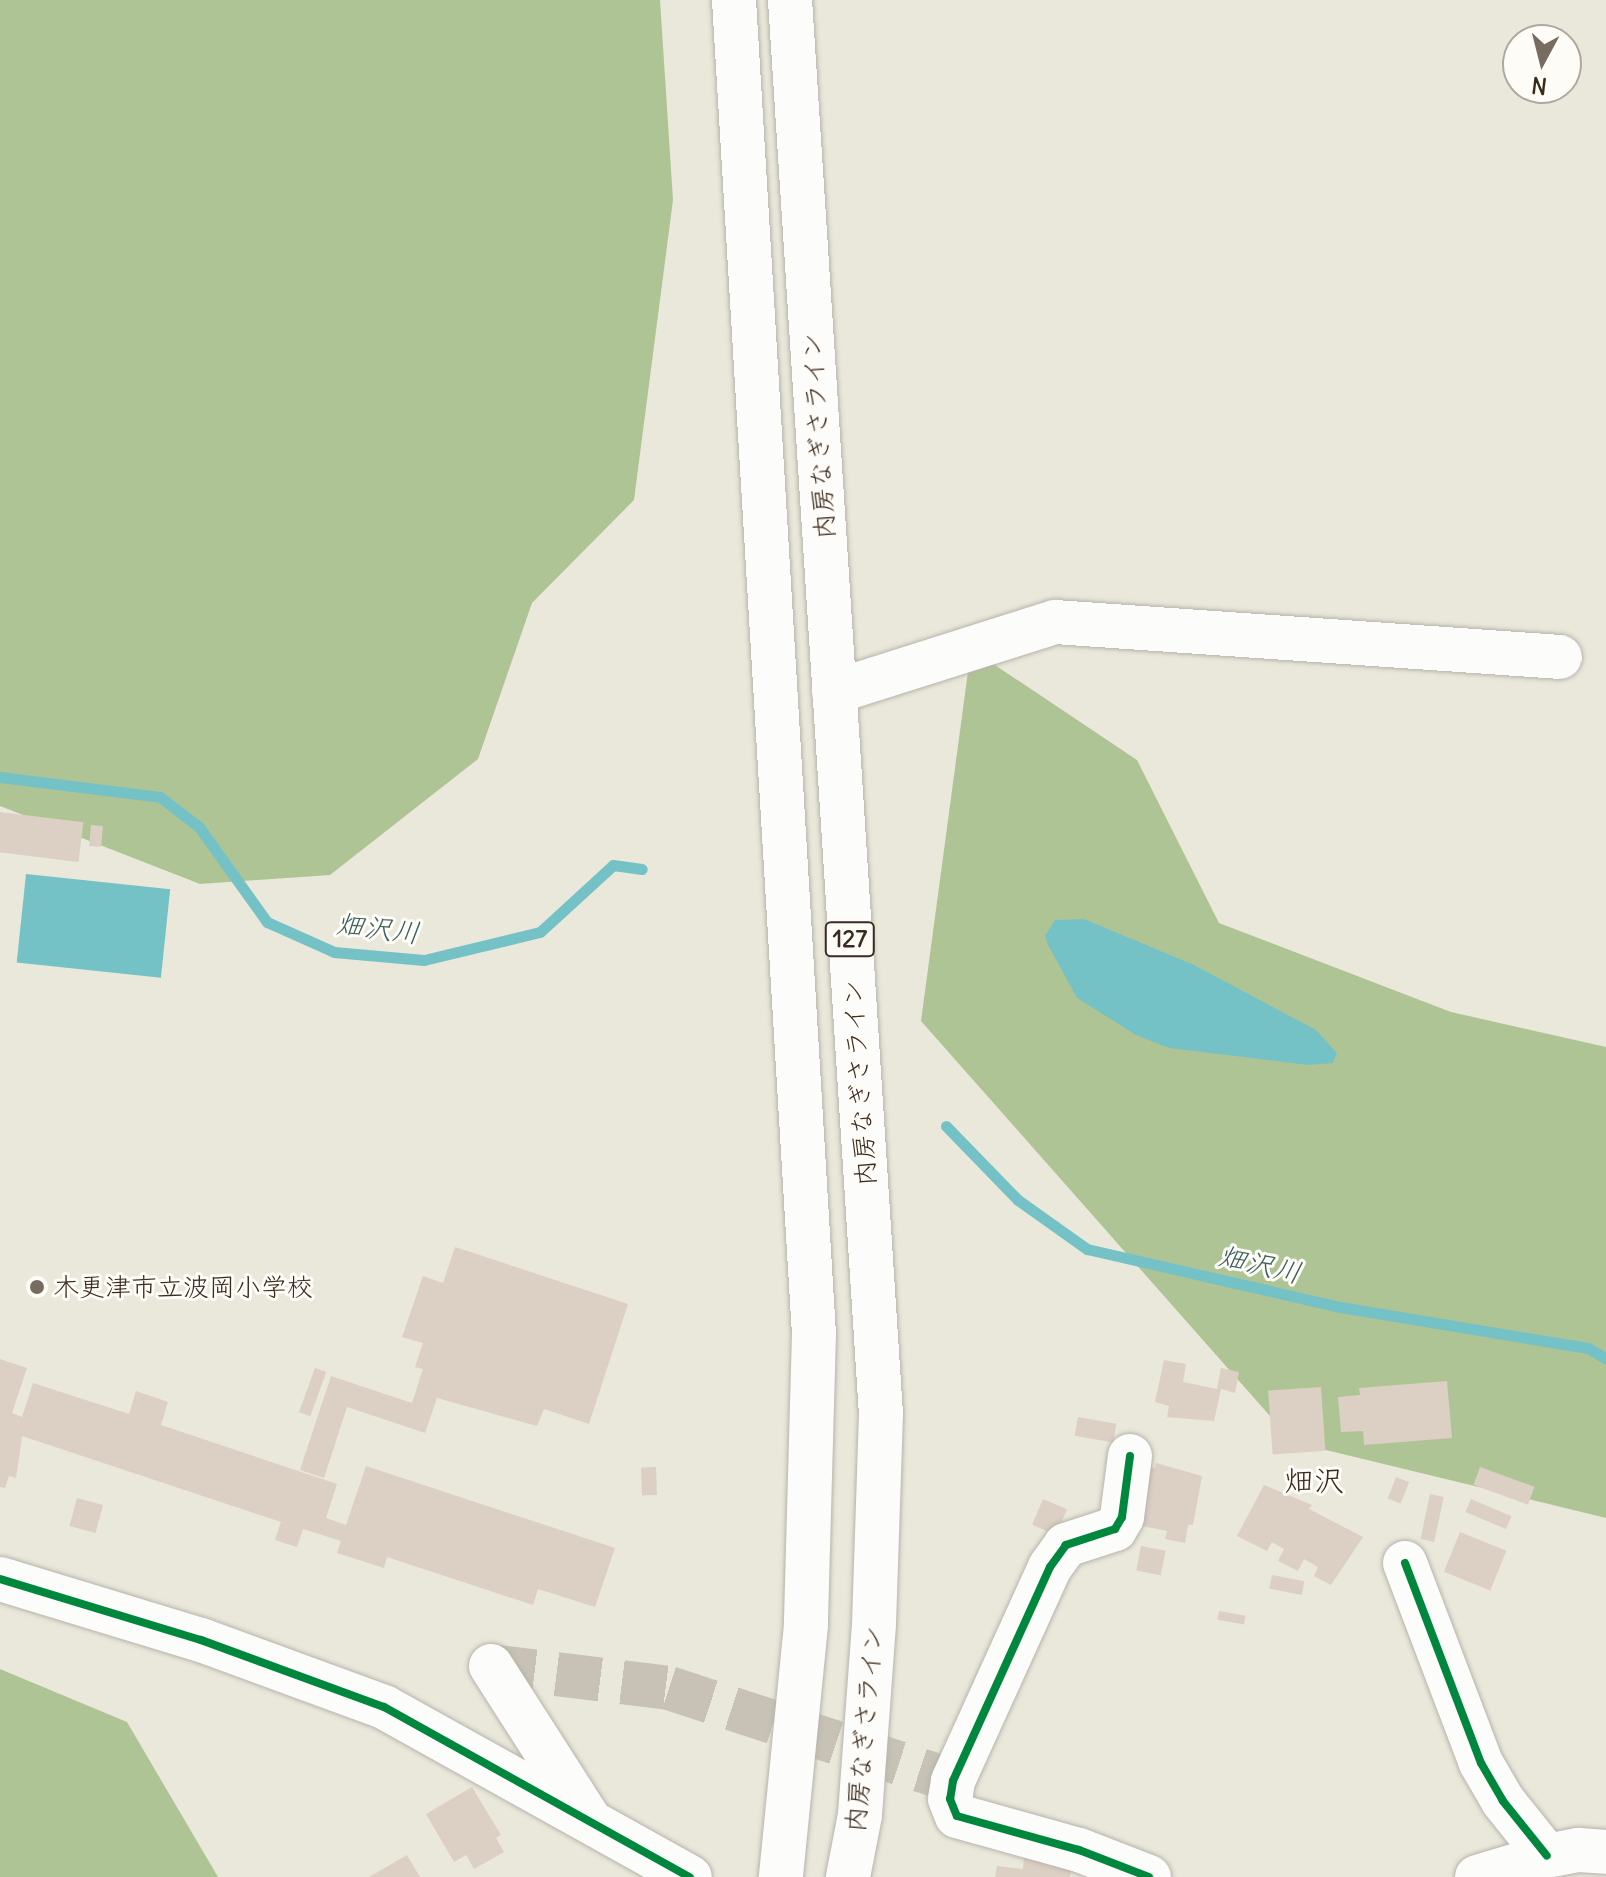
<!DOCTYPE html>
<meta charset="utf-8">
<style>
body{margin:0}
#map{position:relative;width:1606px;height:1877px;overflow:hidden;background:#eae8db;font-family:Delius,"Klee One",sans-serif}
div>[style]{position:absolute}
.forest>*{inset:0;background:#afc495}
.water>*{inset:0;background:#74c2c6;transform-origin:0 0}
.stream>*{height:11px;margin:-5.5px;padding:0 5.5px;transform-origin:5.5px;border-radius:5.5px;background:#74c2c6}
.building>*{inset:0;background:#dccfc4;transform-origin:0 0}
.minor-tunnel>*{height:44px;margin-top:-22px;transform-origin:0;background:repeating-linear-gradient(90deg,#c7c2b5 0 44px,transparent 0 66px)}
.roads{filter:drop-shadow(0 0 2px #b7b4ab) drop-shadow(0 0 2px #b7b4ab)}
.minor>*{height:44px;margin:-22px;padding:0 22px;transform-origin:22px;border-radius:22px;background:#fcfcfa}
.highway>*{height:44px;margin:-22px;padding:0 22px;transform-origin:22px;border-radius:22px;background:#fcfcfa}
.cycleway>*{height:8px;margin:-4px;padding:0 4px;transform-origin:4px;border-radius:4px;background:#00873e}
.dots>*{width:22px;height:22px;translate:-50% -50%;box-sizing:border-box;border:4px solid #fdfcf7;border-radius:50%}
span{translate:-50% -50%;white-space:nowrap;text-align:center;line-height:1.15;-webkit-text-stroke:6px #fdfcf7;paint-order:stroke}
.shield-label span{padding:2px 6px;background:#fdfcf7;border:2px solid;border-radius:6px;-webkit-text-stroke-width:0}
.shield-label{font-size:24px;color:#3b2a1e;font-weight:700}
.street-label{font-size:26px;color:#3b2a1e}
.poi-label{font-size:26px;color:#3b2a1e}
.left{translate:0 -50%;text-align:left}
.water-label{font-size:28px;color:#3e605e;font-style:italic}
.quarter-label{font-size:30px;color:#3b2a1e}
.north{position:absolute;left:1502px;top:24px;width:80px;height:80px;box-sizing:border-box;background:#fdfcf7;border:2px solid #afa8a0;border-radius:50%;rotate:187deg;font-size:22px;font-weight:700;line-height:32px;text-align:center;color:#3b2a1e}
.north::after{content:'';display:block;margin:auto;width:28px;height:36px;background:#786c60;clip-path:polygon(50% 0,100% 100%,50% 72%,0 100%)}
</style>
<div id="map">
<div class="forest">
<i style="clip-path:polygon(0 0,660px 0,673px 200px,634px 500px,532px 603px,478px 759px,330px 875px,200px 884px,0 806px)"></i>
<i style="clip-path:polygon(971px 649px,1137px 760px,1219px 923px,1451px 1012px,1606px 1047px,1606px 1518px,1293px 1442px,921px 1021px)"></i>
<i style="clip-path:polygon(0 1669px,127px 1722px,218px 1877px,0 1877px)"></i>
</div>
<div class="water">
<i style="left:26px;top:874px;width:145px;height:89px;rotate:6deg"></i>
<i style="clip-path:polygon(1084px 919px,1194px 965px,1316px 1030px,1337px 1053px,1333px 1063px,1308px 1065px,1169px 1048px,1136px 1035px,1077px 998px,1048px 945px,1045px 936px,1055px 920px)"></i>
</div>
<div class="stream">
<i style="left:0;top:777px;width:161px;rotate:7.1deg"></i>
<i style="left:160px;top:797px;width:49px;rotate:37.6deg"></i>
<i style="left:199px;top:827px;width:117px;rotate:54.4deg"></i>
<i style="left:267px;top:922px;width:73px;rotate:24.1deg"></i>
<i style="left:334px;top:952px;width:90px;rotate:5.1deg"></i>
<i style="left:424px;top:960px;width:119px;rotate:-13.6deg"></i>
<i style="left:540px;top:932px;width:99px;rotate:-42.5deg"></i>
<i style="left:613px;top:865px;width:29px;rotate:8deg"></i>
<i style="left:946px;top:1126px;width:103px;rotate:45.8deg"></i>
<i style="left:1018px;top:1200px;width:85px;rotate:35.4deg"></i>
<i style="left:1087px;top:1249px;width:260px;rotate:12.9deg"></i>
<i style="left:1340px;top:1307px;width:251px;rotate:9.4deg"></i>
<i style="left:1588px;top:1348px;width:21px;rotate:31deg"></i>
</div>
<div class="building">
<i style="left:0;top:812px;width:84px;height:40px;rotate:7deg"></i>
<i style="left:91px;top:825px;width:12px;height:21px;rotate:5deg"></i>
<i style="clip-path:polygon(455px 1247px,628px 1304px,589px 1424px,544px 1409px,537px 1426px,437px 1398px,425px 1433px,347px 1407px,324px 1478px,300px 1470px,331px 1376px,412px 1403px,423px 1369px,415px 1367px,423px 1343px,402px 1337px,423px 1276px,443px 1283px)"></i>
<i style="clip-path:polygon(0 1359px,27px 1368px,12px 1413px,22px 1417px,33px 1383px,129px 1414px,136px 1391px,168px 1402px,161px 1425px,337px 1484px,326px 1518px,346px 1525px,366px 1466px,615px 1548px,595px 1607px,538px 1589px,533px 1605px,387px 1557px,384px 1568px,337px 1553px,341px 1541px,303px 1529px,297px 1547px,275px 1540px,281px 1522px,22px 1436px,16px 1478px,9px 1476px,5px 1488px,0 1487px)"></i>
<i style="clip-path:polygon(1164px 1360px,1186px 1364px,1183px 1382px,1217px 1389px,1221px 1368px,1239px 1372px,1235px 1393px,1221px 1389px,1214px 1421px,1167px 1417px,1169px 1406px,1155px 1402px)"></i>
<i style="left:315px;top:1368px;width:12px;height:47px;rotate:20deg"></i>
<i style="clip-path:polygon(1447px 1381px,1452px 1438px,1364px 1445px,1363px 1431px,1341px 1432px,1338px 1397px,1360px 1395px,1359px 1388px)"></i>
<i style="left:1321px;top:1387px;width:64px;height:53px;rotate:86deg"></i>
<i style="left:1078px;top:1417px;width:39px;height:19px;rotate:10deg"></i>
<i style="clip-path:polygon(1156px 1463px,1202px 1476px,1193px 1525px,1188px 1525px,1185px 1543px,1165px 1539px,1167px 1531px,1128px 1523px,1133px 1464px,1155px 1468px)"></i>
<i style="left:656px;top:1467px;width:28px;height:15px;rotate:88deg"></i>
<i style="left:1480px;top:1467px;width:58px;height:19px;rotate:20deg"></i>
<i style="left:1396px;top:1477px;width:14px;height:23px;rotate:21deg"></i>
<i style="clip-path:polygon(1264px 1485px,1312px 1505px,1309px 1509px,1363px 1537px,1331px 1585px,1314px 1576px,1318px 1567px,1304px 1559px,1298px 1571px,1278px 1561px,1284px 1549px,1272px 1542px,1267px 1551px,1237px 1536px)"></i>
<i style="left:1430px;top:1494px;width:14px;height:46px;rotate:12deg"></i>
<i style="left:77px;top:1498px;width:27px;height:29px;rotate:15deg"></i>
<i style="left:1043px;top:1499px;width:26px;height:28px;rotate:23deg"></i>
<i style="left:1471px;top:1499px;width:44px;height:14px;rotate:23deg"></i>
<i style="left:1460px;top:1532px;width:50px;height:43px;rotate:22deg"></i>
<i style="left:1141px;top:1546px;width:25px;height:25px;rotate:11deg"></i>
<i style="left:1272px;top:1575px;width:33px;height:14px;rotate:11deg"></i>
<i style="left:1219px;top:1611px;width:27px;height:9px;rotate:10deg"></i>
<i style="clip-path:polygon(472px 1787px,501px 1835px,496px 1838px,504px 1852px,474px 1869px,466px 1855px,454px 1862px,426px 1814px)"></i>
<i style="clip-path:polygon(1024px 1854px,1072px 1864px,1070px 1877px,995px 1877px,997px 1866px,1023px 1869px)"></i>
<i style="clip-path:polygon(407px 1855px,420px 1877px,369px 1877px)"></i>
</div>
<div class="minor-tunnel">
<i style="left:491px;top:1666px;width:179px;rotate:7deg"></i>
<i style="left:669px;top:1688px;width:299px;rotate:18.1deg"></i>
</div>
<div class="roads">
<div class="minor">
<i style="left:834px;top:692px;width:232px;rotate:-17.6deg"></i>
<i style="left:1055px;top:622px;width:506px;rotate:3.96deg"></i>
<i style="left:1130px;top:1456px;width:62px;rotate:97.5deg"></i>
<i style="left:1122px;top:1517px;width:14px;rotate:120deg"></i>
<i style="left:1115px;top:1529px;width:52px;rotate:161.9deg"></i>
<i style="left:1066px;top:1545px;width:27px;rotate:126deg"></i>
<i style="left:1050px;top:1567px;width:235px;rotate:114.4deg"></i>
<i style="left:953px;top:1781px;width:18px;rotate:99deg"></i>
<i style="left:950px;top:1799px;width:18px;rotate:68deg"></i>
<i style="left:957px;top:1816px;width:127px;rotate:15.6deg"></i>
<i style="left:1079px;top:1850px;width:75px;rotate:21.1deg"></i>
<i style="left:1405px;top:1563px;width:214px;rotate:69.2deg"></i>
<i style="left:1481px;top:1763px;width:44px;rotate:59.9deg"></i>
<i style="left:1503px;top:1801px;width:70px;rotate:51.3deg"></i>
<i style="left:0;top:1579px;width:210px;rotate:16.9deg"></i>
<i style="left:201px;top:1640px;width:195px;rotate:20.1deg"></i>
<i style="left:384px;top:1707px;width:350px;rotate:29.1deg"></i>
<i style="left:491px;top:1666px;width:178px;rotate:57.4deg"></i>
<i style="left:1477px;top:1877px;width:73px;rotate:-16.7deg"></i>
<i style="left:1547px;top:1856px;width:33px;rotate:-11deg"></i>
<i style="left:1579px;top:1850px;width:27px;rotate:4deg"></i>
</div>
<div class="highway">
<i style="left:734px;top:0;width:1335px;rotate:86.57deg"></i>
<i style="left:814px;top:1333px;width:292px;rotate:91.6deg"></i>
<i style="left:806px;top:1625px;width:253px;rotate:95.7deg"></i>
<i style="left:790px;top:0;width:1416px;rotate:86.32deg"></i>
<i style="left:881px;top:1413px;width:211px;rotate:91.9deg"></i>
<i style="left:874px;top:1624px;width:192px;rotate:94.2deg"></i>
<i style="left:860px;top:1815px;width:63px;rotate:101deg"></i>
</div>
</div>
<div class="cycleway">
<i style="left:1130px;top:1456px;width:62px;rotate:97.5deg"></i>
<i style="left:1122px;top:1517px;width:14px;rotate:120deg"></i>
<i style="left:1115px;top:1529px;width:52px;rotate:161.9deg"></i>
<i style="left:1066px;top:1545px;width:27px;rotate:126deg"></i>
<i style="left:1050px;top:1567px;width:235px;rotate:114.4deg"></i>
<i style="left:953px;top:1781px;width:18px;rotate:99deg"></i>
<i style="left:950px;top:1799px;width:18px;rotate:68deg"></i>
<i style="left:957px;top:1816px;width:127px;rotate:15.6deg"></i>
<i style="left:1079px;top:1850px;width:75px;rotate:21.1deg"></i>
<i style="left:1405px;top:1563px;width:214px;rotate:69.2deg"></i>
<i style="left:1481px;top:1763px;width:44px;rotate:59.9deg"></i>
<i style="left:1503px;top:1801px;width:70px;rotate:51.3deg"></i>
<i style="left:0;top:1579px;width:210px;rotate:16.9deg"></i>
<i style="left:201px;top:1640px;width:195px;rotate:20.1deg"></i>
<i style="left:384px;top:1707px;width:350px;rotate:29.1deg"></i>
</div>
<div class="dots">
<i style="left:37px;top:1287px;background:#786c60"></i>
</div>
<div class="shield-label">
<span style="left:850px;top:939px">127</span>
</div>
<div class="street-label">
<span style="left:818px;top:436px;rotate:-94deg">内房なぎさライン</span>
<span style="left:859px;top:1083px;rotate:-94deg">内房なぎさライン</span>
<span style="left:864px;top:1729px;rotate:-85deg">内房なぎさライン</span>
</div>
<div class="poi-label">
<span class="left" style="left:53px;top:1287px">木更津市立波岡小学校</span>
</div>
<div class="water-label">
<span style="left:378px;top:928px;rotate:7deg">畑沢川</span>
<span style="left:1260px;top:1264px;rotate:13deg">畑沢川</span>
</div>
<div class="quarter-label">
<span style="left:1314px;top:1480px">畑沢</span>
</div>
<div class="north">N</div>
</div>
